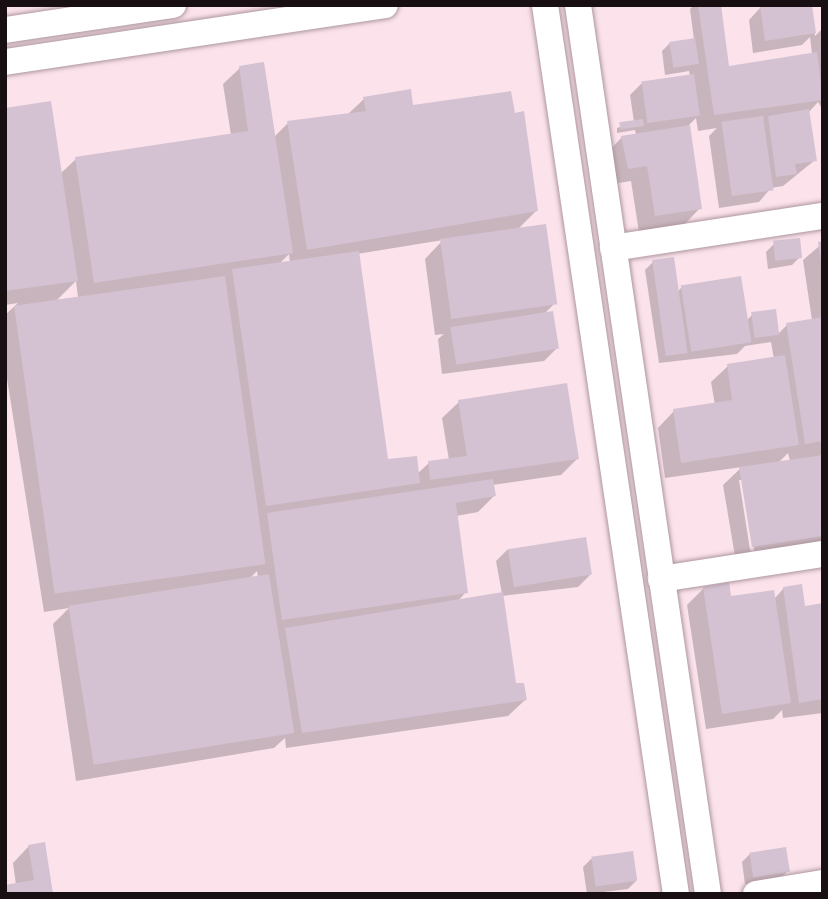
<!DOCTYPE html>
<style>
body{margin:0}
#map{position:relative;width:828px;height:899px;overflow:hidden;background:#fbe2eb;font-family:"Work Sans",sans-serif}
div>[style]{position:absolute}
.shadow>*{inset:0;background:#0003}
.building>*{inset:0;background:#d4c2d2;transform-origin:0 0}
.roads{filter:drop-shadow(0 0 2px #ad969f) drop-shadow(0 0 2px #ad969f)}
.minor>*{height:26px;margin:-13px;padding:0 13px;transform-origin:13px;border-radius:13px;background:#fff}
span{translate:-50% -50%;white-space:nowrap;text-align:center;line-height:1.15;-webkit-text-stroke:5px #fef4f7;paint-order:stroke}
.frame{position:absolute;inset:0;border:7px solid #170f12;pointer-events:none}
</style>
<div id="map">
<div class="shadow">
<i style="clip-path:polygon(694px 5px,719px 5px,727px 68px,812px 54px,810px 37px,802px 45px,753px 53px,749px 20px,761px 7px,810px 5px,815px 36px,823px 28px,823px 110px,818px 102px,808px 113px,815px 160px,783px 186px,771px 188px,759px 202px,719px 208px,709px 136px,717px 128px,698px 131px,696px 118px,688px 126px,700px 208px,684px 225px,639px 232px,631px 181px,612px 184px,606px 154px,622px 137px,636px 135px,635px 130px,617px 133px,617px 128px,634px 122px,630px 95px,642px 83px,690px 76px,689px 71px,665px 75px,662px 51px,670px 43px,694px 40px,690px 9px)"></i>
<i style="clip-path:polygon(evenodd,240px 68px,274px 137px,288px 123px,347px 115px,364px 99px,412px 107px,536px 211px,517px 230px,555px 303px,544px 314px,557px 348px,544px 361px,442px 374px,438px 339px,444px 334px,435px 335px,425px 259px,443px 240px,357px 254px,387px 461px,417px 474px,429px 463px,449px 460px,442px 418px,459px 402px,577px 459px,561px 475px,492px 485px,494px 496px,478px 512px,456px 516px,466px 592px,457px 602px,502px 594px,496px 561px,508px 549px,590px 575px,578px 587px,502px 596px,515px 685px,525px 700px,508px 716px,286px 748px,285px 738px,274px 748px,76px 781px,53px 624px,69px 608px,44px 612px,5px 366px,5px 315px,18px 303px,5px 305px,5px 109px,60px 174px,76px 159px,231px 135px,223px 84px,240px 68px,289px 254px,290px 263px,279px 264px,289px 254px,240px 68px,76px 281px,78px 297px,57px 300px,76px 281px,240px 68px,257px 571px,258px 578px,249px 579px,257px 571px)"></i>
<i style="clip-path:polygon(evenodd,823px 243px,823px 549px,736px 562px,723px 485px,742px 467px,665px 478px,658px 428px,674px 411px,715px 405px,711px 382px,728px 366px,774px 359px,771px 342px,745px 346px,737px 354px,659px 363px,645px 270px,653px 262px,677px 292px,682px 287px,746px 321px,752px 315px,777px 335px,787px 325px,812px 320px,803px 260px,823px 243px,788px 453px,790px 461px,778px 463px,788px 453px,823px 243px,739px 480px,743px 480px,755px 555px,751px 556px,739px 480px)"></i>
<i style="clip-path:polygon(774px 244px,800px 257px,792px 265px,768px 269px,766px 252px)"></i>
<i style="clip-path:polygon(704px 588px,730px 598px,774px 599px,784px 588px,803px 608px,823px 605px,823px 713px,783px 718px,782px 710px,773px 719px,706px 729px,687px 605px)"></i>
<i style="clip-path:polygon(29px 846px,51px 894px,16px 885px,13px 863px)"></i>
<i style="clip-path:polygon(750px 854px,788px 871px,780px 879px,745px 884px,742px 862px)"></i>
<i style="clip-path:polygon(591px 859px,636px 881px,628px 889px,587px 894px,583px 867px)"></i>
</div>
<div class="building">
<i style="clip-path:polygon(698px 5px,721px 5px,729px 66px,817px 52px,823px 100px,714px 115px)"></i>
<i style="clip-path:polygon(812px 5px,816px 33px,765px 41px,760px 6px)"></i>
<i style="left:695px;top:38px;width:26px;height:26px;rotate:81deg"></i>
<i style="clip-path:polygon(264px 62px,293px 253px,94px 283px,75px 157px,248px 131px,239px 66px)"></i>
<i style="left:694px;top:74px;width:42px;height:53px;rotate:82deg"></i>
<i style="clip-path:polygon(411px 89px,413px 105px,511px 91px,515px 113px,524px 111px,538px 211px,307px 250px,287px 121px,366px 111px,363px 97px)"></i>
<i style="clip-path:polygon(51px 101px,78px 281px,5px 291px,5px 108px)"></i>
<i style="clip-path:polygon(809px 109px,817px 161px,795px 164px,797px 174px,776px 177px,768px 116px)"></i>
<i style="left:763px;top:116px;width:75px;height:42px;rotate:82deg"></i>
<i style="left:643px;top:119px;width:7px;height:24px;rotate:82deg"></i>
<i style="clip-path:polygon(690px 125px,702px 209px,655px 216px,647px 166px,628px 169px,621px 136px)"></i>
<i style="left:546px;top:224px;width:81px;height:107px;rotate:82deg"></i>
<i style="left:800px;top:238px;width:20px;height:27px;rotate:84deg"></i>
<i style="clip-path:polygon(823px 241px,823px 261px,821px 261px,818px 242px)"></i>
<i style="clip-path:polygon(359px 251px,388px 459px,417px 456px,420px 483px,266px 506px,232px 269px)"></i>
<i style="left:674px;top:257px;width:97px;height:22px;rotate:82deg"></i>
<i style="left:225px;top:276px;width:291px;height:213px;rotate:82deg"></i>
<i style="left:741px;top:276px;width:67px;height:61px;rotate:81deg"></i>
<i style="left:776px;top:309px;width:26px;height:25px;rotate:83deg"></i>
<i style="left:553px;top:311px;width:38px;height:104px;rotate:81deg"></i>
<i style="clip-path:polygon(823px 317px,823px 441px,805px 444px,786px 323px)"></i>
<i style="clip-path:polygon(785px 355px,799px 445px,681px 463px,673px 409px,732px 400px,727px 364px)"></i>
<i style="clip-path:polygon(567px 383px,579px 459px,430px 480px,428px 461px,467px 456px,458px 400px)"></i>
<i style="clip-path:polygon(823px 455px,823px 536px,752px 547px,739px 467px)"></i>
<i style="clip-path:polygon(493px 479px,496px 496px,456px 503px,468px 593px,282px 620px,267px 513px)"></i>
<i style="left:586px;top:537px;width:38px;height:79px;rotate:81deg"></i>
<i style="left:269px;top:574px;width:161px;height:203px;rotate:81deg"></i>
<i style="clip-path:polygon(729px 582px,731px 596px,774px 590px,791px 703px,722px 714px,703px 587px)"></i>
<i style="clip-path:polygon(802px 584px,805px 606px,823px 603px,823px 699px,799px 703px,783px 587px)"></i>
<i style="clip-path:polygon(503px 592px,516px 683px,524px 683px,527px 700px,302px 733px,285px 628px)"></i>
<i style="clip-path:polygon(45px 842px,53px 894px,5px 894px,5px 885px,34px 880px,28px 845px)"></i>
<i style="left:786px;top:847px;width:25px;height:37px;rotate:81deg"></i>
<i style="left:633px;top:851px;width:30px;height:42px;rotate:82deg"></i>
</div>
<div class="roads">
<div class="minor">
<i style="left:545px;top:5px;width:899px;rotate:81.62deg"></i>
<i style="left:578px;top:5px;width:898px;rotate:81.68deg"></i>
<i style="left:5px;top:30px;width:170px;rotate:-8.5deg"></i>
<i style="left:5px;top:62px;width:384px;rotate:-8.5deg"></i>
<i style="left:613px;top:248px;width:212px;rotate:-8.7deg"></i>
<i style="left:661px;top:579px;width:164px;rotate:-8.8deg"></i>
<i style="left:756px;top:894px;width:68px;rotate:-9.3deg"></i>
</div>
</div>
<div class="frame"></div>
</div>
